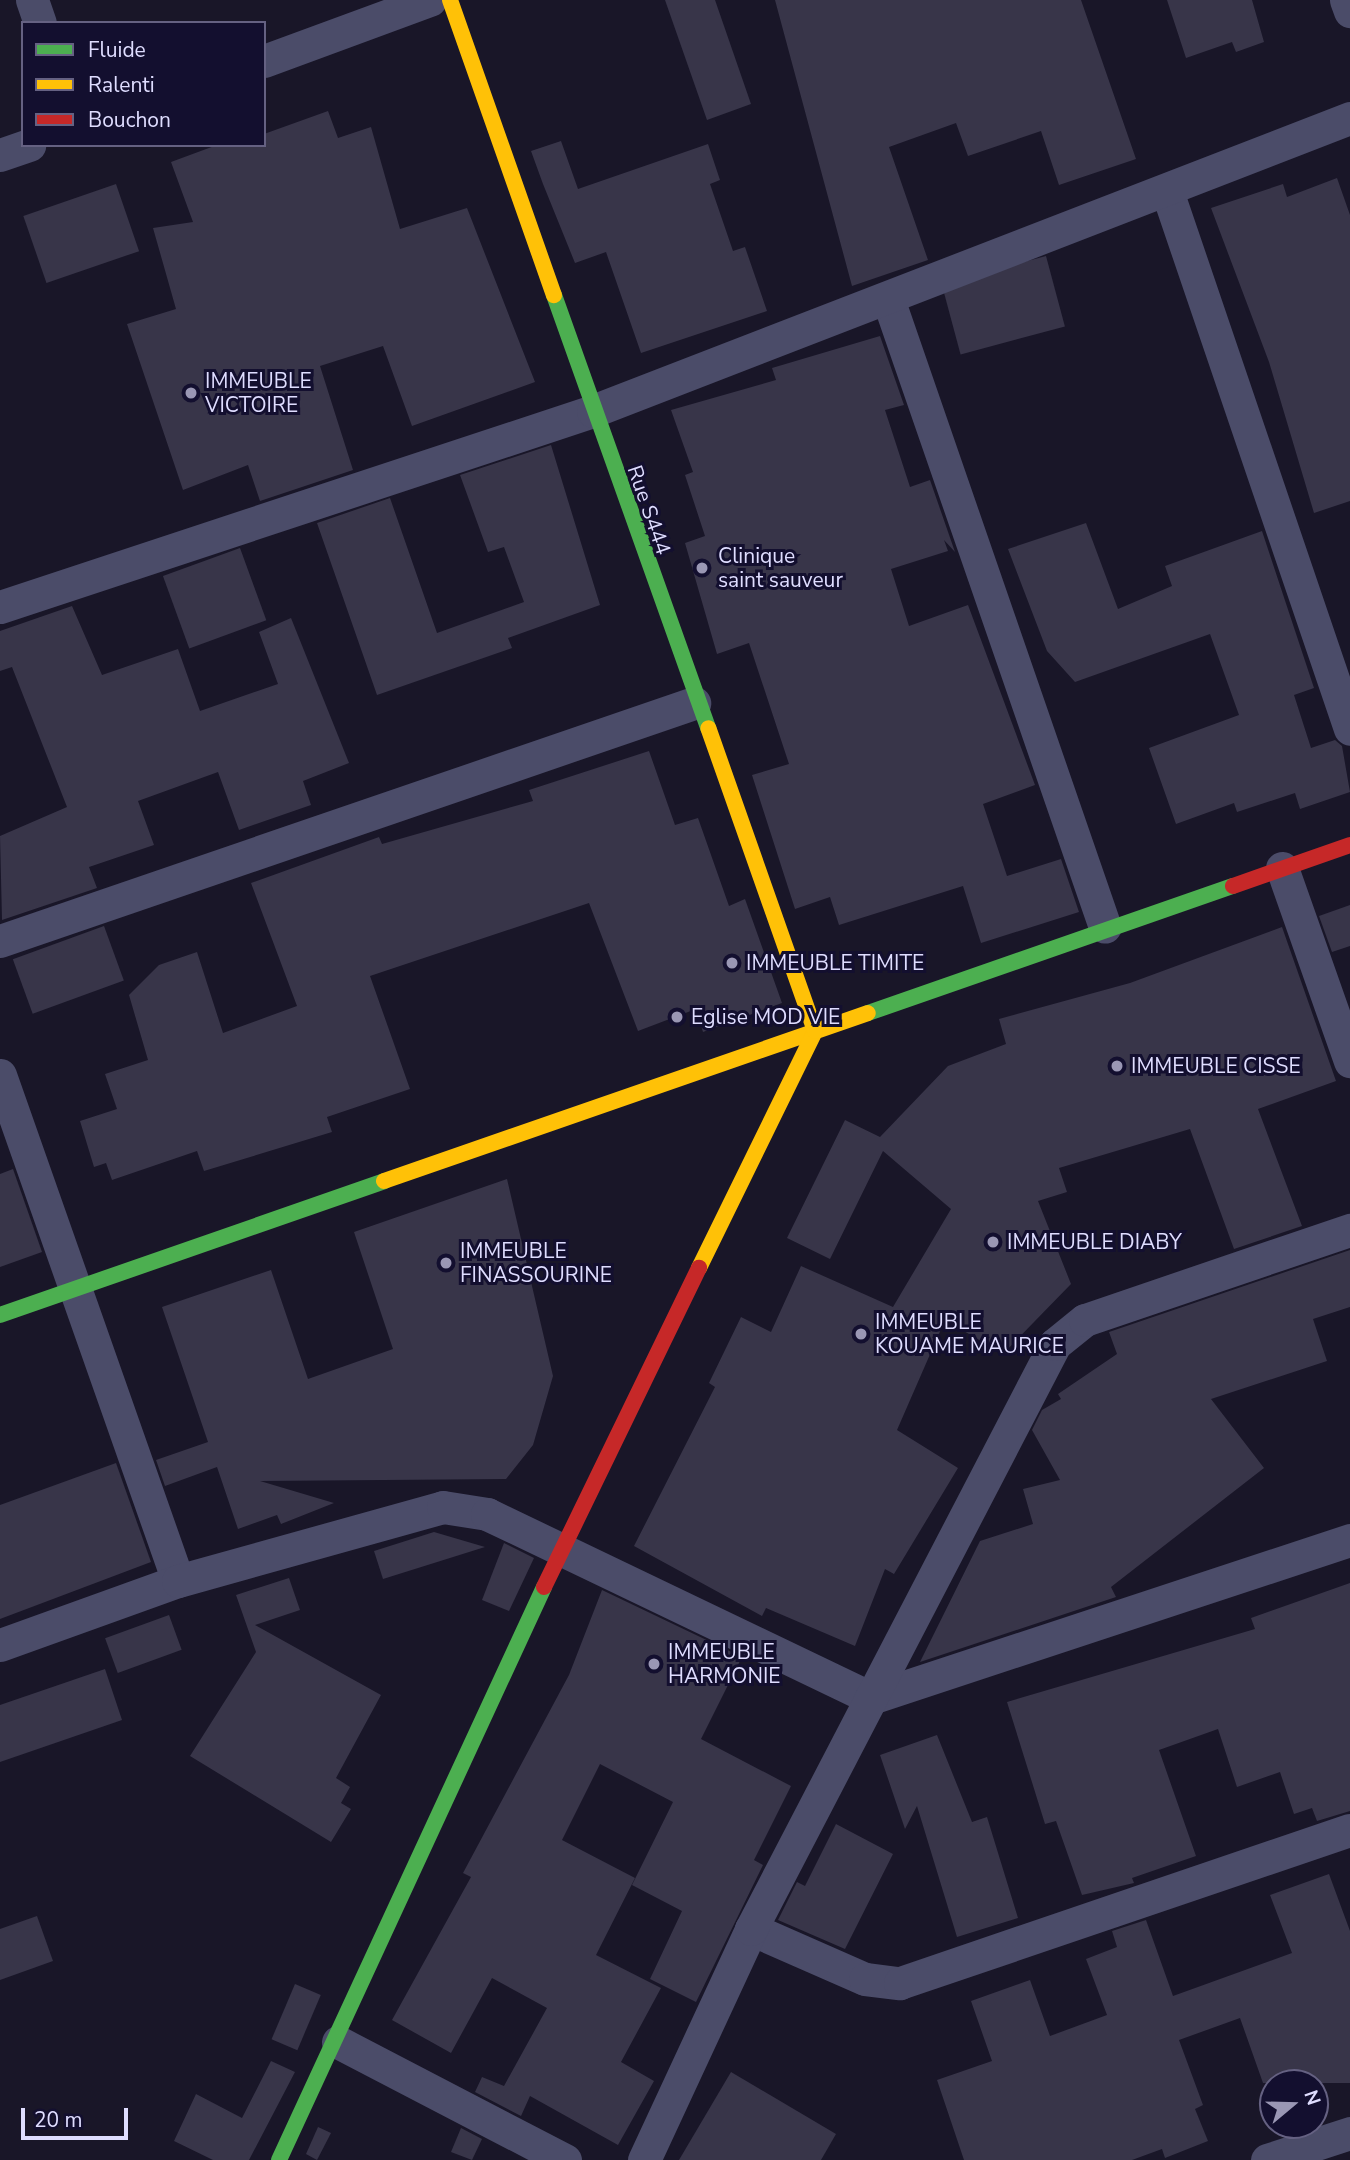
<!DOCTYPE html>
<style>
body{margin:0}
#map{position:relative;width:1350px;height:2160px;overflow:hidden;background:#191628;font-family:"Nunito Sans",sans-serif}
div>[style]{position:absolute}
.building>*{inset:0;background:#383549;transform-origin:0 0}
.street>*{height:33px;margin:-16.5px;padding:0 16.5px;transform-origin:16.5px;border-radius:16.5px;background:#4b4c69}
.fast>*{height:16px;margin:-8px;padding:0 8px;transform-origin:8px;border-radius:8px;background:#4caf50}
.slow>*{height:16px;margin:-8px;padding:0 8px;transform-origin:8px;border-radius:8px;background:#ffc107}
.jam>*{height:16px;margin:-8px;padding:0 8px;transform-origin:8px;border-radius:8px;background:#c62828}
.dots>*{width:19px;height:19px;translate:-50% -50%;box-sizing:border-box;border:4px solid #130f2f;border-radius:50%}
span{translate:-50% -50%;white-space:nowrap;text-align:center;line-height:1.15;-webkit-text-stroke:6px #130f2f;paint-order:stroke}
.poi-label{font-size:21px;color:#dfddff}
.left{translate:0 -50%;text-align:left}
.street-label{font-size:21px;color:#dfddff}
.legend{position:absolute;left:21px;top:21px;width:245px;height:126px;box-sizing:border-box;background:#130f2f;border:2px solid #656182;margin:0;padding:9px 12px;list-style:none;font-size:21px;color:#dfddff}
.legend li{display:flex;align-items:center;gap:14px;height:35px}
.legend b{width:35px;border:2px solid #656182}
.north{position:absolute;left:1259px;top:2069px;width:70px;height:70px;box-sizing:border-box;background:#130f2f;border:2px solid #656182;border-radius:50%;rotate:71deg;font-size:19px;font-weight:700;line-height:28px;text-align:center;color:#dfddff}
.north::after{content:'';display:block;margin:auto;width:24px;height:32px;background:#9a97b4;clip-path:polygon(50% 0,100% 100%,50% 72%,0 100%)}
.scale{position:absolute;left:21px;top:2108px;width:107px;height:32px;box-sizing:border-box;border:4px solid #dfddff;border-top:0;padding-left:9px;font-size:21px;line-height:24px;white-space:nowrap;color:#dfddff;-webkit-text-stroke:5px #130f2f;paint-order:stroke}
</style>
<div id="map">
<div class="building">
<i style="clip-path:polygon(665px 0,715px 0,751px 104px,707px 120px)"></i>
<i style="clip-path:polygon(775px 0,1081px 0,1136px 159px,1059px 185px,1041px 131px,968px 156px,956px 123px,889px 147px,928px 260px,852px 286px)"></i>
<i style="clip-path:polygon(1167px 0,1252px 0,1264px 42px,1236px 52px,1232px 42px,1186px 58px)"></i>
<i style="clip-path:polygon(328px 111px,338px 138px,371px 127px,400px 229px,467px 208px,535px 382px,412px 426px,383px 346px,320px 366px,353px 470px,260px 501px,248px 465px,183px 490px,127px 324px,176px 309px,153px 228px,193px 222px,171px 162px,217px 145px,264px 145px,264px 134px)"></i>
<i style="clip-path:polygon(561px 141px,578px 189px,708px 144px,720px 180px,710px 184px,733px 251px,745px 247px,767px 311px,641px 353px,606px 252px,575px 263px,543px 184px,531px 151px)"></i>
<i style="clip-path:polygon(1337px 178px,1350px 215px,1350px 501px,1314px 513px,1269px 362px,1211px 208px,1283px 184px,1287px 197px)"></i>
<i style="left:116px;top:184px;width:71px;height:98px;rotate:71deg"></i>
<i style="left:1046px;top:256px;width:73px;height:108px;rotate:75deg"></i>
<i style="clip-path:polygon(880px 336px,904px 405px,885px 410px,910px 487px,930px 480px,955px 552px,944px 540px,948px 551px,891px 569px,909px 626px,968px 605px,1035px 785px,983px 804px,1007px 876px,1061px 859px,1079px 912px,981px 943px,963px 886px,839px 925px,830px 897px,795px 909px,752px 775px,789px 764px,749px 643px,717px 654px,685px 543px,705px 536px,685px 475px,693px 472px,671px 410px,776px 380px,772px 368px)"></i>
<i style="clip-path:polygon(551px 445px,600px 605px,508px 638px,512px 648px,377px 695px,317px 523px,390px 498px,437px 633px,524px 602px,504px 547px,488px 552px,460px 475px)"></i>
<i style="clip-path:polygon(1086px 523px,1118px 609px,1172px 586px,1165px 566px,1262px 531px,1314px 688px,1294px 695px,1311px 748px,1335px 740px,1342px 746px,1350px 792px,1300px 809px,1295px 793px,1237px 812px,1234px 803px,1176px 824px,1149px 748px,1239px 715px,1210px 634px,1075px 682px,1047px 651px,1008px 549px)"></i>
<i style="left:240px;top:548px;width:77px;height:82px;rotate:70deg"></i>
<i style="clip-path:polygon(72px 606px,102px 675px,178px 649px,200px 711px,278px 684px,259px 632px,291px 618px,349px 763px,303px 781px,311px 805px,239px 830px,218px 772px,138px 801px,154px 845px,89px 867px,97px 888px,2px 920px,0 836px,67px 807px,12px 667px,0 671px,0 631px)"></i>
<i style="clip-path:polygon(649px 751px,675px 825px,698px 818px,729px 906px,745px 899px,782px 1003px,703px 1032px,696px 1009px,638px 1031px,589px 903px,370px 976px,410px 1089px,327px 1117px,332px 1132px,204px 1171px,197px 1151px,112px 1180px,106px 1163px,94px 1167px,80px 1121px,117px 1109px,105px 1074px,148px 1060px,129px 995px,159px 965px,197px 952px,223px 1033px,297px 1006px,251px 883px,379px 837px,382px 844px,533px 801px,529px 790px)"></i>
<i style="clip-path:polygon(1350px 905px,1350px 946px,1332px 952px,1319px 916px)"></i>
<i style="left:104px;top:926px;width:58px;height:97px;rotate:70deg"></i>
<i style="clip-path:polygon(1282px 927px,1336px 1081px,1258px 1109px,1302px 1226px,1234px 1249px,1190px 1129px,1059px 1168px,1067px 1192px,1038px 1201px,1071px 1284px,1003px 1354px,945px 1320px,897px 1430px,958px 1468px,894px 1574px,885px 1569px,855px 1646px,766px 1608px,762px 1616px,634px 1546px,715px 1387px,709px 1383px,741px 1317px,771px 1332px,801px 1266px,893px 1307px,951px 1209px,883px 1151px,830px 1259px,787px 1238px,845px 1120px,880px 1137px,948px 1066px,1006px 1044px,999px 1019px,1130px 983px)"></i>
<i style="clip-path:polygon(13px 1169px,42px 1252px,0 1267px,0 1174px)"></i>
<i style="clip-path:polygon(507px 1179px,553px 1376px,533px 1445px,506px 1479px,260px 1481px,334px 1503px,281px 1524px,277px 1515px,238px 1529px,217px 1467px,165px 1486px,156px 1460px,208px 1442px,162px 1307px,271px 1270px,308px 1379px,393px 1349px,354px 1232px)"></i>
<i style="clip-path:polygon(1350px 1250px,1350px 1307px,1313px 1319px,1327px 1361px,1211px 1399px,1264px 1468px,1111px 1587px,1116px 1597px,920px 1662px,980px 1541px,1033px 1524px,1023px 1489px,1060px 1480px,1032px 1430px,1042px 1410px,1061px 1399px,1058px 1394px,1117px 1354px,1109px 1332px)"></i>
<i style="clip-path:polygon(116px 1463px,151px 1562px,0 1619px,0 1505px)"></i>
<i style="clip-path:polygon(434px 1532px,485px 1547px,383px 1579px,374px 1551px)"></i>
<i style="clip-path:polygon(504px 1543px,534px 1558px,509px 1611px,482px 1600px)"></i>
<i style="clip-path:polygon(289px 1578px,300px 1610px,255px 1625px,381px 1695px,336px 1778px,350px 1787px,341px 1803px,351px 1809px,331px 1842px,190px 1756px,256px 1652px,236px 1595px)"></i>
<i style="clip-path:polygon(1350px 1583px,1350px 1811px,1317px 1821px,1312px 1808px,1294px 1814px,1280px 1772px,1237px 1787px,1218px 1729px,1159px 1750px,1196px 1856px,1132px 1878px,1134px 1883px,1082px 1895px,1056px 1821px,1045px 1824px,1007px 1702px,1255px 1629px,1251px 1618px)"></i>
<i style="clip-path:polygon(602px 1590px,742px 1657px,701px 1739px,791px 1786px,754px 1860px,763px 1865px,696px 2002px,650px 1979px,682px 1911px,632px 1885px,673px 1802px,600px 1764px,562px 1840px,635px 1878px,596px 1955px,661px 1988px,621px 2062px,654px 2081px,618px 2145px,530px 2096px,521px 2116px,475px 2092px,482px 2077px,504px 2086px,547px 2008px,492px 1978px,451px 2053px,392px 2020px,471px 1877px,463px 1873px,569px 1675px)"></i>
<i style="left:169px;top:1615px;width:37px;height:68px;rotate:70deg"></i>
<i style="clip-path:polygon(105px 1669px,122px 1720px,0 1762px,0 1705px)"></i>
<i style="clip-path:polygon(937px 1735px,972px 1822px,987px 1817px,1018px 1918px,957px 1937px,917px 1806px,905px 1829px,880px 1755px)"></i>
<i style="clip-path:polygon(836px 1824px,893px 1854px,845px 1949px,778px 1920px,797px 1882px,805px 1886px)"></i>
<i style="clip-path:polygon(1329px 1874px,1350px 1931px,1350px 2083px,1263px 2083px,1240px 2018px,1179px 2040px,1203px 2105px,1195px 2109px,1208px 2141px,1165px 2158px,1162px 2149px,1132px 2160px,964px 2160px,937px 2080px,992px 2061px,971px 2001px,1030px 1980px,1050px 2036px,1107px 2015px,1086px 1959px,1117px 1947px,1112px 1931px,1146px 1920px,1173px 1996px,1292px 1953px,1270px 1895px)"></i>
<i style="clip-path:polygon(37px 1916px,53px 1961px,0 1980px,0 1929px)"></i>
<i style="left:295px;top:1984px;width:28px;height:60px;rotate:23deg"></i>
<i style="clip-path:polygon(271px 2061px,295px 2072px,249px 2160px,213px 2160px,174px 2141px,196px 2094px,242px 2118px)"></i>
<i style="clip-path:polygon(731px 2072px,836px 2134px,821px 2160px,679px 2160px)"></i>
<i style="clip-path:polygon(318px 2127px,331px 2133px,317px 2160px,306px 2154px)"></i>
<i style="clip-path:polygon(461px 2128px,482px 2139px,472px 2160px,451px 2152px)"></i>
</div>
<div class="street">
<i style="left:32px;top:0;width:24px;rotate:71deg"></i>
<i style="left:1346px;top:0;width:12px;rotate:70deg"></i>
<i style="left:264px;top:61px;width:177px;rotate:-20.2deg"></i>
<i style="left:0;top:155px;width:31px;rotate:-19deg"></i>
<i style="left:1167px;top:191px;width:568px;rotate:71.21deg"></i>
<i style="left:888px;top:299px;width:664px;rotate:70.94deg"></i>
<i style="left:0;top:607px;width:625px;rotate:-18.29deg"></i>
<i style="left:593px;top:411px;width:812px;rotate:-21.16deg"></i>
<i style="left:1282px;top:868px;width:205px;rotate:70.6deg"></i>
<i style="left:0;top:941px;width:734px;rotate:-18.93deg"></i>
<i style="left:0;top:1075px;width:536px;rotate:70.62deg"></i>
<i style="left:0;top:1645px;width:189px;rotate:-19.8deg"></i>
<i style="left:178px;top:1581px;width:275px;rotate:-15.6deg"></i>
<i style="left:443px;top:1507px;width:45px;rotate:9deg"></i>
<i style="left:487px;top:1514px;width:426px;rotate:25.6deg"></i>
<i style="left:871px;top:1698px;width:504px;rotate:-18.26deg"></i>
<i style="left:751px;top:1929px;width:124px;rotate:23.7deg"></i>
<i style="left:865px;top:1979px;width:35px;rotate:7deg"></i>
<i style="left:900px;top:1983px;width:475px;rotate:-18.8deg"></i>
<i style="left:338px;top:2042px;width:256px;rotate:27.5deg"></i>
<i style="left:644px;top:2160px;width:255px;rotate:-65.1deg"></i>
<i style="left:751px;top:1929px;width:659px;rotate:-62.54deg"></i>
<i style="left:1055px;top:1344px;width:38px;rotate:-39deg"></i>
<i style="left:1085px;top:1320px;width:280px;rotate:-18.8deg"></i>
<i style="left:1267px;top:2160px;width:87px;rotate:-18deg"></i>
</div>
<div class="fast">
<i style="left:554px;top:295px;width:460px;rotate:70.4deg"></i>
<i style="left:868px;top:1013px;width:386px;rotate:-19.2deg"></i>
<i style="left:0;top:1315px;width:407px;rotate:-19.2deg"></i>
<i style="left:279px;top:2160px;width:631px;rotate:-65.18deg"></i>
</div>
<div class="slow">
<i style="left:450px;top:0;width:313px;rotate:70.6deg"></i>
<i style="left:384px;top:1181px;width:512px;rotate:-19.14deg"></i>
<i style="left:699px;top:1268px;width:264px;rotate:-63.9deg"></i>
<i style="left:815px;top:1031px;width:321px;rotate:-109.4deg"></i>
</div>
<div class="jam">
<i style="left:1233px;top:886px;width:124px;rotate:-19.3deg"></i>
<i style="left:544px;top:1587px;width:355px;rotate:-64.1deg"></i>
</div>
<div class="dots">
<i style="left:191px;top:393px;background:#9a97b4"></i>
<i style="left:702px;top:568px;background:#9a97b4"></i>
<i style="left:732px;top:963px;background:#9a97b4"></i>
<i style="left:677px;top:1017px;background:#9a97b4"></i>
<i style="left:1117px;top:1066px;background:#9a97b4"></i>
<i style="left:993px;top:1242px;background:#9a97b4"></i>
<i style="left:446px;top:1263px;background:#9a97b4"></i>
<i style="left:861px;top:1334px;background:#9a97b4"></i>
<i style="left:654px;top:1664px;background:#9a97b4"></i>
</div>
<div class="poi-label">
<span class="left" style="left:205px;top:393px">IMMEUBLE<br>VICTOIRE</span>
<span class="left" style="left:718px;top:568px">Clinique<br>saint sauveur</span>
<span class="left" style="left:746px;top:963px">IMMEUBLE TIMITE</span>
<span class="left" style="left:691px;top:1017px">Eglise MOD VIE</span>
<span class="left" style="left:1131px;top:1066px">IMMEUBLE CISSE</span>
<span class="left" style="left:1007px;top:1242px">IMMEUBLE DIABY</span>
<span class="left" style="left:460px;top:1263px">IMMEUBLE<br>FINASSOURINE</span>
<span class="left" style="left:875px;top:1334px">IMMEUBLE<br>KOUAME MAURICE</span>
<span class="left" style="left:668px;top:1664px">IMMEUBLE<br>HARMONIE</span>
</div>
<div class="street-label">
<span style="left:649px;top:510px;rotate:71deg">Rue S444</span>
</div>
<ul class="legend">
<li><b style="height:9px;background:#4caf50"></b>Fluide</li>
<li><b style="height:9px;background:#ffc107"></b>Ralenti</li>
<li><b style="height:9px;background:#c62828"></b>Bouchon</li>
</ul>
<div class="north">N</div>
<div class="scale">20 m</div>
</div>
